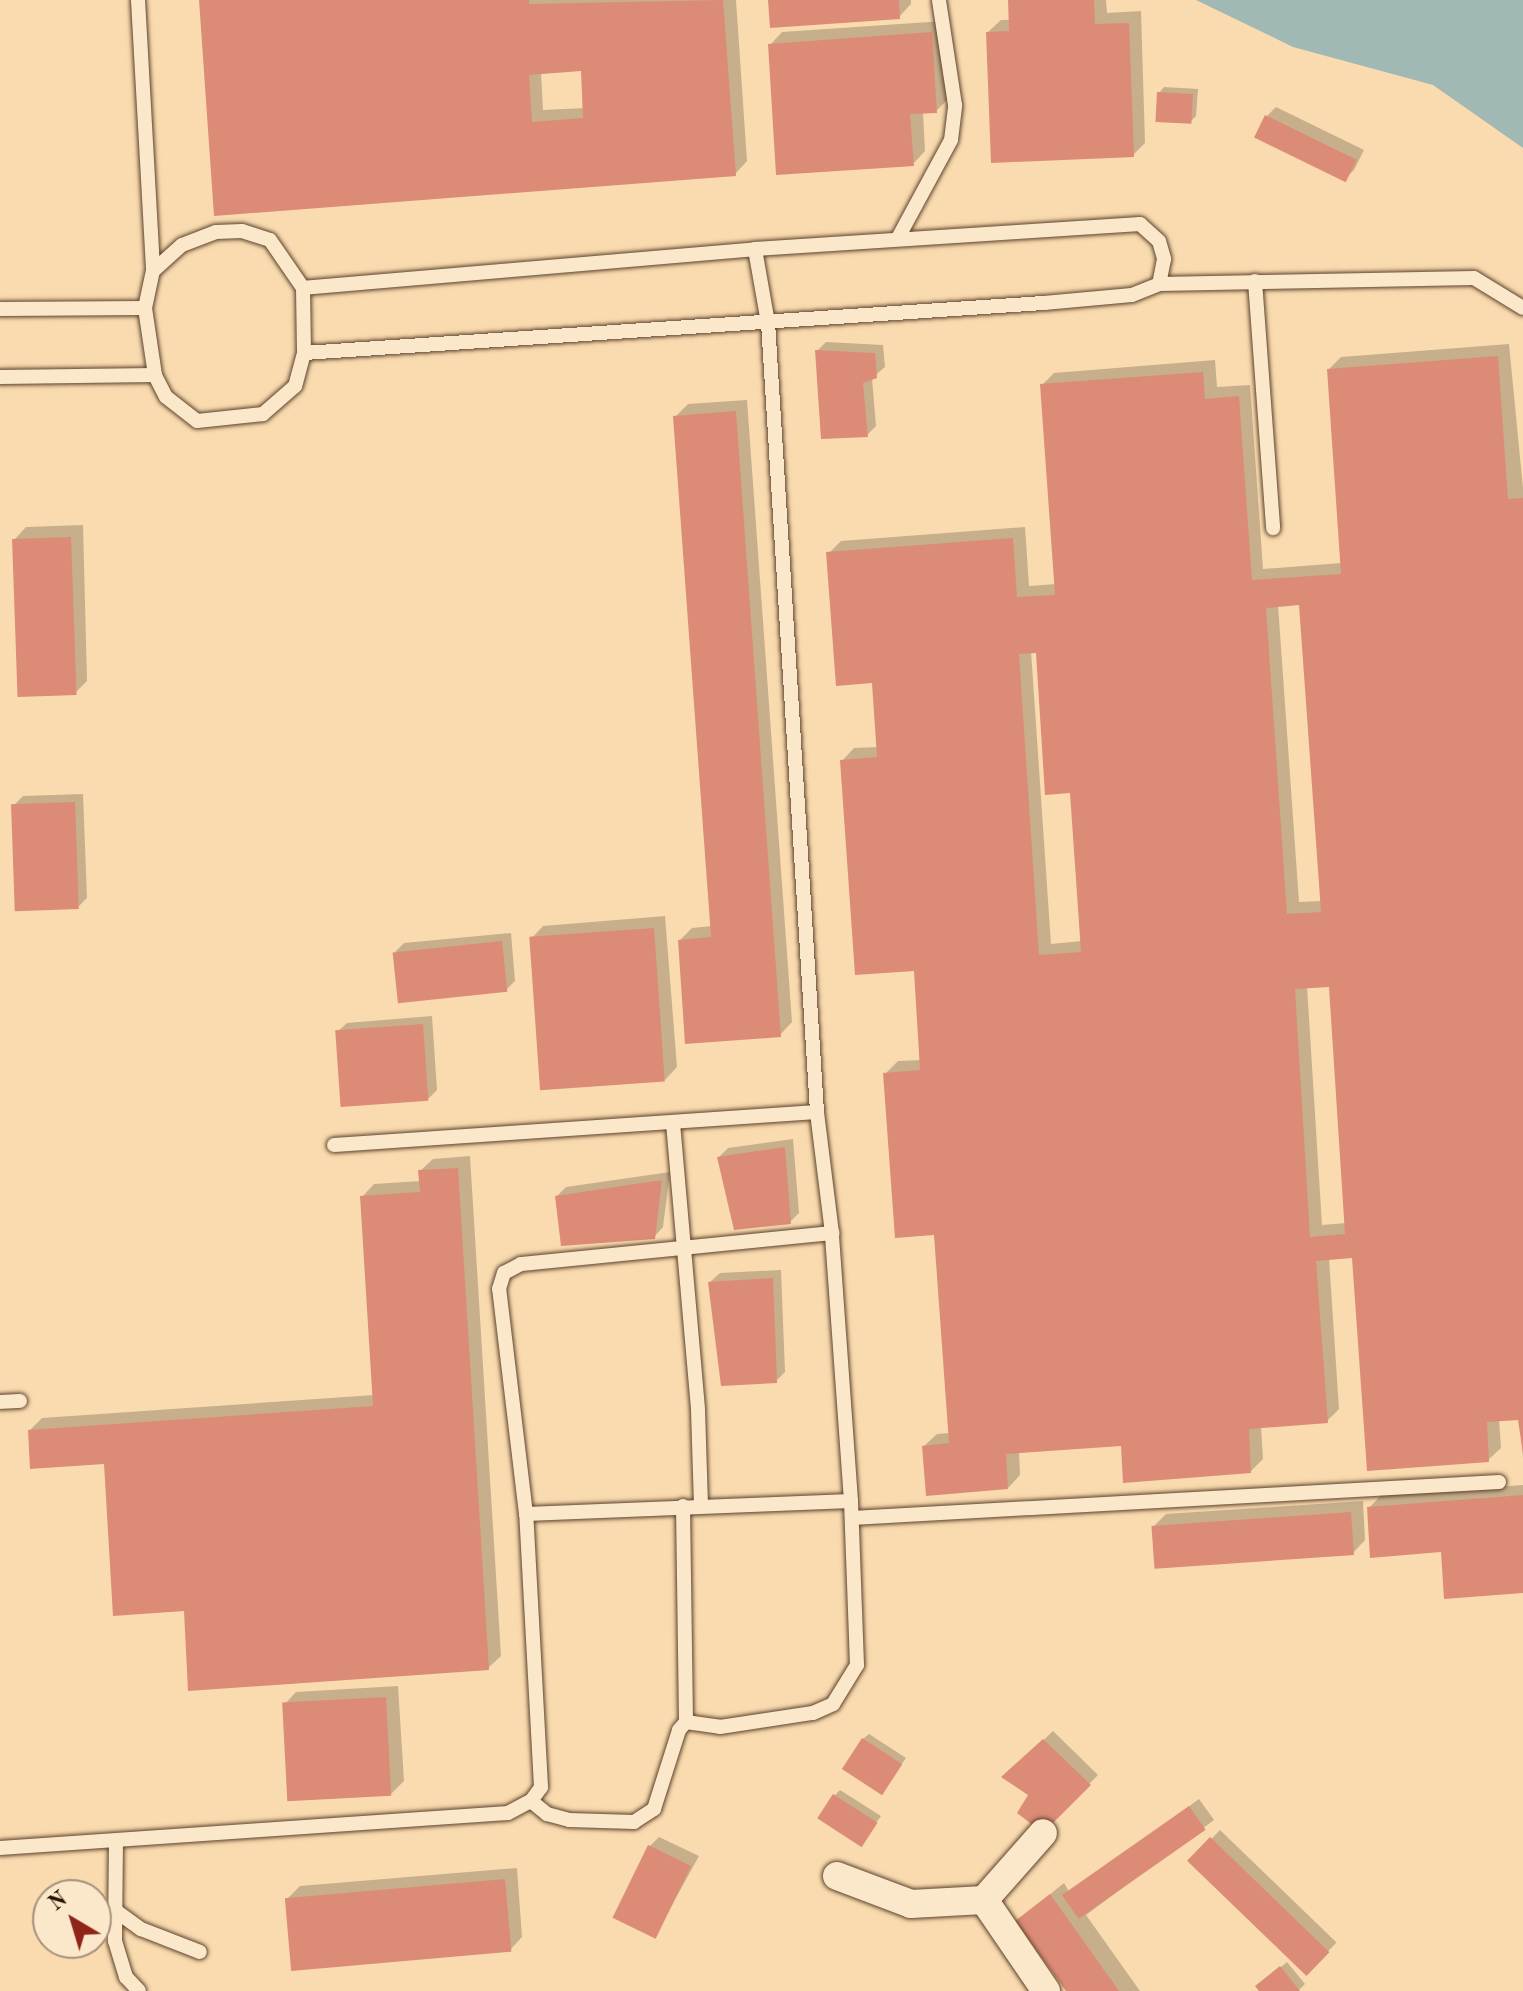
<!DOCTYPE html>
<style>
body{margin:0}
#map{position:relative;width:1523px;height:1991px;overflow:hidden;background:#f9dbaf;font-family:"Old Standard TT",serif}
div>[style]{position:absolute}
.water>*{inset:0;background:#a1b9b4}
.shadow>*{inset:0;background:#0003;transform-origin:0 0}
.building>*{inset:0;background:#dc8b77;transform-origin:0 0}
.roads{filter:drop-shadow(0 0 2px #5e422c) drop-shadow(0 0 2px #5e422c)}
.service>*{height:14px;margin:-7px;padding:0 7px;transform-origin:7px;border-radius:7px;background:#fbe8cb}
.minor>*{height:28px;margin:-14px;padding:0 14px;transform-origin:14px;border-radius:14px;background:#fbe8cb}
span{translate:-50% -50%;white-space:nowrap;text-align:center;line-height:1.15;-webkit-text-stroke:6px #fbe8cb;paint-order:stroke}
.north{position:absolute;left:32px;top:1879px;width:80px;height:80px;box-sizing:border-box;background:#fbe8cb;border:2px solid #a7917a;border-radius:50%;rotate:322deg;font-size:22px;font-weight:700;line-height:32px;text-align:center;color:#2a0f00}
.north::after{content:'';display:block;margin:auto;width:28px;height:36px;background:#8f2418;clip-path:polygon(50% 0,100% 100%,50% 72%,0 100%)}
</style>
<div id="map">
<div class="water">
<i style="clip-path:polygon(1196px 0,1523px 0,1523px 148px,1433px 85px,1293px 47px)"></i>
</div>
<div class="shadow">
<i style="clip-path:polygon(evenodd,201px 0,736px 0,747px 161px,735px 174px,216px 214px,201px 0,583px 69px,585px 108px,543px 110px,541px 72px,583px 69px)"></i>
<i style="clip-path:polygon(770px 0,911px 0,911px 4px,899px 17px)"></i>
<i style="clip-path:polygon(1010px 0,1106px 0,1107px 13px,1141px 11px,1145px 143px,1133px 155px,988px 32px,1001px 20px,1011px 20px)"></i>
<i style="clip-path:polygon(944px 21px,949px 98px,936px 111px,923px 112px,925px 151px,913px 164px,770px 45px,782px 32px)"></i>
<i style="clip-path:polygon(1164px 87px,1198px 89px,1196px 116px,1190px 122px,1159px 93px)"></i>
<i style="clip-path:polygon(1276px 107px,1364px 150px,1354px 170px,1345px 179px,1267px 116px)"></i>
<i style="clip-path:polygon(826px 342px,883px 345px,885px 367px,872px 378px,876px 426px,867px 435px,817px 351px)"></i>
<i style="clip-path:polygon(evenodd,1509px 344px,1523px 488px,1523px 1458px,1520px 1418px,1499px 1419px,1501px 1448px,1488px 1460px,1354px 1256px,1329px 1258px,1339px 1409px,1327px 1421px,1261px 1426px,1263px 1459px,1251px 1471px,1123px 1443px,1019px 1451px,1020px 1475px,1008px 1488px,924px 1446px,937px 1434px,950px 1433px,936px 1233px,885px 1074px,898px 1061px,922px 1060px,915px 969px,842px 761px,854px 748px,879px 747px,874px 681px,829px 553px,841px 541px,1025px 527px,1029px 586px,1056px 584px,1042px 385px,1054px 373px,1215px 360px,1217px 387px,1250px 385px,1263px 569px,1342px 563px,1329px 369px,1341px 357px,1509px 344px,1300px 603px,1322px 901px,1299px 902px,1278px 605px,1300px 603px,1509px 344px,1031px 651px,1038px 651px,1072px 791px,1082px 941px,1051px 944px,1031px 651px,1509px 344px,1331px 985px,1346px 1223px,1322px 1225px,1307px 986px,1331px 985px)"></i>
<i style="clip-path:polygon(747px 400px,792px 1022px,780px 1035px,680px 940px,692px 928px,712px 926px,675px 417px,688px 404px)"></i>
<i style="clip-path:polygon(83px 525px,87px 681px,75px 693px,14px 540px,26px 527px)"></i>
<i style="clip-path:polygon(83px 794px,87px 898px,78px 907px,13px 806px,23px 796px)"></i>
<i style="clip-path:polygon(665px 916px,677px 1067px,665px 1080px,531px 939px,543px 926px)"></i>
<i style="clip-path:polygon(511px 933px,515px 981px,506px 990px,395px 952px,404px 943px)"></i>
<i style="clip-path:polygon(432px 1016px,437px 1090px,428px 1099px,337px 1032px,347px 1023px)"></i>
<i style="clip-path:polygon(793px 1139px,799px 1213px,790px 1222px,719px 1157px,728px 1148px)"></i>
<i style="clip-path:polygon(470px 1156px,501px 1656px,488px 1668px,185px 1609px,106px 1462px,30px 1430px,42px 1418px,374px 1395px,362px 1197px,374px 1184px,421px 1181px,420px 1171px,433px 1159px)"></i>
<i style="clip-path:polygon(670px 1172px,663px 1227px,654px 1237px,557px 1196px,566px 1187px)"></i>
<i style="clip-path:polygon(781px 1270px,785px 1372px,776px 1381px,710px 1282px,720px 1273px)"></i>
<i style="clip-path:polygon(1523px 1485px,1523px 1591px,1369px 1508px,1381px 1495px)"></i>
<i style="clip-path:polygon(1363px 1501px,1365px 1540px,1353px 1553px,1153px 1527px,1166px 1514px)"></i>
<i style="clip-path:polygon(398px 1686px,404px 1781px,391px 1794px,284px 1705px,296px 1692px)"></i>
<i style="clip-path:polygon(1053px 1731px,1098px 1775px,1043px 1830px,1031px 1795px,1005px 1777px)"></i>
<i style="clip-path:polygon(869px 1734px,906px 1758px,882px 1792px,863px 1739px)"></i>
<i style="clip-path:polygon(840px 1790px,881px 1816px,865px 1839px,835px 1795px)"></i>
<i style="clip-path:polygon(1199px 1799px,1214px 1820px,1086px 1915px,1140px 1991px,1068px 1991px,1017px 1921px,1064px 1883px,1070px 1893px)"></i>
<i style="left:1220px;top:1830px;width:162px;height:42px;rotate:44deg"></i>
<i style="clip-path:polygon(659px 1837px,699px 1856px,655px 1936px,650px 1846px)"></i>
<i style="clip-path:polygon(517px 1868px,522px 1937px,510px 1950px,287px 1899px,300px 1886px)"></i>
<i style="clip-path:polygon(1287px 1962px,1305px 1984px,1298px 1991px,1262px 1991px,1264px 1981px)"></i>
</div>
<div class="building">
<i style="clip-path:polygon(evenodd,199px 0,529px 0,529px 4px,723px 0,736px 176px,214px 216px,199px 0,581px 71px,583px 118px,532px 122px,529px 75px,581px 71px)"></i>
<i style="clip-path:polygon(768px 0,899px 0,900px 19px,770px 28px)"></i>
<i style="clip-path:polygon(1008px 0,1094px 0,1095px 24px,1129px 23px,1134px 157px,991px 163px,986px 32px,1009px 31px)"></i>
<i style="clip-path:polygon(932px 32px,937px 113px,910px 114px,914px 166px,776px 175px,768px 44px)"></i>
<i style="left:1157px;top:92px;width:36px;height:30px;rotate:3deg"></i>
<i style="left:1265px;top:115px;width:102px;height:25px;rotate:26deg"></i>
<i style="clip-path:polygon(815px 350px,875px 353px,877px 378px,863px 383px,868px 437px,821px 439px)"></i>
<i style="clip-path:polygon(evenodd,1498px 356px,1508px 499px,1523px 498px,1523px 1454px,1518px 1420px,1487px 1422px,1489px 1462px,1367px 1471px,1352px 1258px,1316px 1261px,1328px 1423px,1249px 1429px,1251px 1473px,1123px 1483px,1121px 1446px,1006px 1454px,1008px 1489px,926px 1496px,922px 1446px,949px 1443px,934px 1235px,895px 1238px,883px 1073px,920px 1070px,914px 971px,855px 975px,840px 760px,877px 757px,872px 683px,836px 686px,826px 552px,1013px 538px,1017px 597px,1055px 595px,1040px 384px,1203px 372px,1205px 399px,1239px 396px,1252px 580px,1341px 574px,1327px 369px,1498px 356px,1299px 605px,1321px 912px,1287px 914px,1266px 608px,1299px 605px,1498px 356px,1036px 653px,1045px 795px,1070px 793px,1081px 952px,1039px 955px,1019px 654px,1036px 653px,1498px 356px,1329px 987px,1345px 1234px,1310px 1237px,1295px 989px,1329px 987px)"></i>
<i style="clip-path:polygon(736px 411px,781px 1037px,685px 1044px,678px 940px,711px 937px,673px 416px)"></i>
<i style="left:71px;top:537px;width:158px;height:59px;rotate:88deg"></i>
<i style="left:75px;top:802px;width:107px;height:64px;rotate:88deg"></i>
<i style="left:654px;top:928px;width:154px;height:125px;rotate:86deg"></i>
<i style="left:502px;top:941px;width:51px;height:110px;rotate:84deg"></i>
<i style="left:423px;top:1024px;width:77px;height:88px;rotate:86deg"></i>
<i style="clip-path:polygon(785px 1147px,791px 1224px,734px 1230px,717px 1157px)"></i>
<i style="clip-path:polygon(458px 1168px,489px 1670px,188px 1691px,184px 1611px,113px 1616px,104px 1464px,30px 1469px,28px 1430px,373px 1406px,360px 1196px,420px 1192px,418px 1170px)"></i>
<i style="clip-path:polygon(662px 1180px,655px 1239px,561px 1246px,555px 1196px)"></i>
<i style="clip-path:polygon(773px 1278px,777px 1383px,721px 1386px,708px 1282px)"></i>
<i style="clip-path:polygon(1523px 1495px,1523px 1593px,1444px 1599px,1441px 1552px,1370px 1558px,1367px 1507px)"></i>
<i style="left:1351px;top:1512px;width:43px;height:200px;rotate:86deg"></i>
<i style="left:386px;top:1697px;width:99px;height:104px;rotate:87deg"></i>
<i style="left:862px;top:1738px;width:48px;height:37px;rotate:33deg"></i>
<i style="clip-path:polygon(1043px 1739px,1091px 1785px,1043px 1833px,1017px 1813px,1028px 1795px,1001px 1777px)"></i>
<i style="left:833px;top:1794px;width:53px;height:29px;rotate:33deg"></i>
<i style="left:1189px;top:1806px;width:29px;height:155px;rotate:55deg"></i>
<i style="left:1210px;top:1837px;width:166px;height:33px;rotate:44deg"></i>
<i style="left:648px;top:1845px;width:48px;height:81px;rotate:26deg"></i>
<i style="left:505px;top:1879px;width:73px;height:221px;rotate:85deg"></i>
<i style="clip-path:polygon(1050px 1894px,1119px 1991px,1066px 1991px,1015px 1921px)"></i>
<i style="clip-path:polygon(1280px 1966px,1300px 1991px,1259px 1991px,1255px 1986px)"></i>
</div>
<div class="roads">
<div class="service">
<i style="left:138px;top:0;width:271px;rotate:86.8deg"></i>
<i style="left:242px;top:231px;width:29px;rotate:18deg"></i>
<i style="left:270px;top:240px;width:58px;rotate:55.5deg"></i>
<i style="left:303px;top:288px;width:65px;rotate:89.1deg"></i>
<i style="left:304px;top:353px;width:34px;rotate:105deg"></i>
<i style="left:295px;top:386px;width:43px;rotate:138.8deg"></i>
<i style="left:263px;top:414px;width:66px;rotate:173.9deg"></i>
<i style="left:197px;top:421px;width:39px;rotate:-142deg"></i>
<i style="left:166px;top:397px;width:25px;rotate:-117deg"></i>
<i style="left:155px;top:375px;width:68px;rotate:-98.5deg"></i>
<i style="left:145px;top:308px;width:38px;rotate:-78deg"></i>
<i style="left:153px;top:271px;width:39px;rotate:-42deg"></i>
<i style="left:182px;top:245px;width:36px;rotate:-21deg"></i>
<i style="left:216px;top:232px;width:26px;rotate:-2deg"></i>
<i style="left:898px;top:238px;width:111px;rotate:-61.6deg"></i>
<i style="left:951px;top:140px;width:35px;rotate:-83deg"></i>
<i style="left:955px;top:105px;width:106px;rotate:-98.7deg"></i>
<i style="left:1255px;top:281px;width:248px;rotate:85.8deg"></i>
<i style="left:303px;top:288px;width:454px;rotate:-4.9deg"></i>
<i style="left:755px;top:249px;width:386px;rotate:-3.7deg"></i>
<i style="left:1140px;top:224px;width:25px;rotate:42deg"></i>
<i style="left:1159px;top:241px;width:19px;rotate:74deg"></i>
<i style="left:1164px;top:259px;width:25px;rotate:101deg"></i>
<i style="left:0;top:309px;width:145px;rotate:-0.4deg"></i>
<i style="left:304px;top:353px;width:742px;rotate:-3.87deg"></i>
<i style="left:1044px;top:303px;width:88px;rotate:-5.2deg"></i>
<i style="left:1132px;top:295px;width:29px;rotate:-22deg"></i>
<i style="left:1159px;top:284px;width:315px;rotate:-1.1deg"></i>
<i style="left:1474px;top:278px;width:57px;rotate:31.5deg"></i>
<i style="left:0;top:377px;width:155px;rotate:-0.7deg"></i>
<i style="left:673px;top:1123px;width:288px;rotate:85deg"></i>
<i style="left:698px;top:1410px;width:95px;rotate:88.2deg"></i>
<i style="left:334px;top:1145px;width:484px;rotate:-3.9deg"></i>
<i style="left:0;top:1402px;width:20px;rotate:-3deg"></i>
<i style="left:683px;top:1506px;width:216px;rotate:89.2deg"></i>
<i style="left:526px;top:1514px;width:325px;rotate:-2.3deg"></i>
<i style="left:852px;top:1518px;width:648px;rotate:-3.18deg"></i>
<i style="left:531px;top:1801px;width:21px;rotate:39deg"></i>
<i style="left:547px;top:1814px;width:23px;rotate:15deg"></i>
<i style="left:569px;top:1820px;width:65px;rotate:1.8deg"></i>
<i style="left:634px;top:1822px;width:24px;rotate:-33deg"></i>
<i style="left:654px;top:1809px;width:83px;rotate:-72.4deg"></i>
<i style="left:679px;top:1730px;width:11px;rotate:-49deg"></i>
<i style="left:686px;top:1722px;width:34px;rotate:8deg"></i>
<i style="left:720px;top:1727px;width:94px;rotate:-8.6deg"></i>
<i style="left:813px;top:1713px;width:22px;rotate:-24deg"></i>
<i style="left:833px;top:1704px;width:46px;rotate:-58.4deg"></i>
<i style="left:857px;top:1665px;width:164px;rotate:-92.1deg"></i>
<i style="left:851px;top:1501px;width:269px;rotate:-94.1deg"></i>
<i style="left:832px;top:1233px;width:122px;rotate:-97.1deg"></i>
<i style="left:817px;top:1112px;width:791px;rotate:-93.55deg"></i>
<i style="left:768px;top:323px;width:75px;rotate:-100deg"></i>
<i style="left:116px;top:1841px;width:100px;rotate:90.6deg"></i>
<i style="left:115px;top:1941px;width:38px;rotate:73deg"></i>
<i style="left:126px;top:1977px;width:19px;rotate:47deg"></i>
<i style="left:0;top:1848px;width:509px;rotate:-3.94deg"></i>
<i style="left:508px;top:1813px;width:26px;rotate:-28deg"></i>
<i style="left:531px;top:1801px;width:17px;rotate:-54deg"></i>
<i style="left:541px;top:1787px;width:273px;rotate:-93.1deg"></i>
<i style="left:526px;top:1514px;width:227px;rotate:-96.8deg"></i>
<i style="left:499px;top:1289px;width:17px;rotate:-73deg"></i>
<i style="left:504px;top:1273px;width:19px;rotate:-28deg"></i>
<i style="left:521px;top:1264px;width:313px;rotate:-5.7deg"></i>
<i style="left:116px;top:1911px;width:31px;rotate:36deg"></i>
<i style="left:141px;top:1929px;width:63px;rotate:21.3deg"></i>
</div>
<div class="minor">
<i style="left:837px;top:1876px;width:79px;rotate:20.7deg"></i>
<i style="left:911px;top:1904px;width:73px;rotate:-3.1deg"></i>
<i style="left:984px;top:1900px;width:89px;rotate:-48.6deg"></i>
<i style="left:984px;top:1900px;width:110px;rotate:55.7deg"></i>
</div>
</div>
<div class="north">N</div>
</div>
